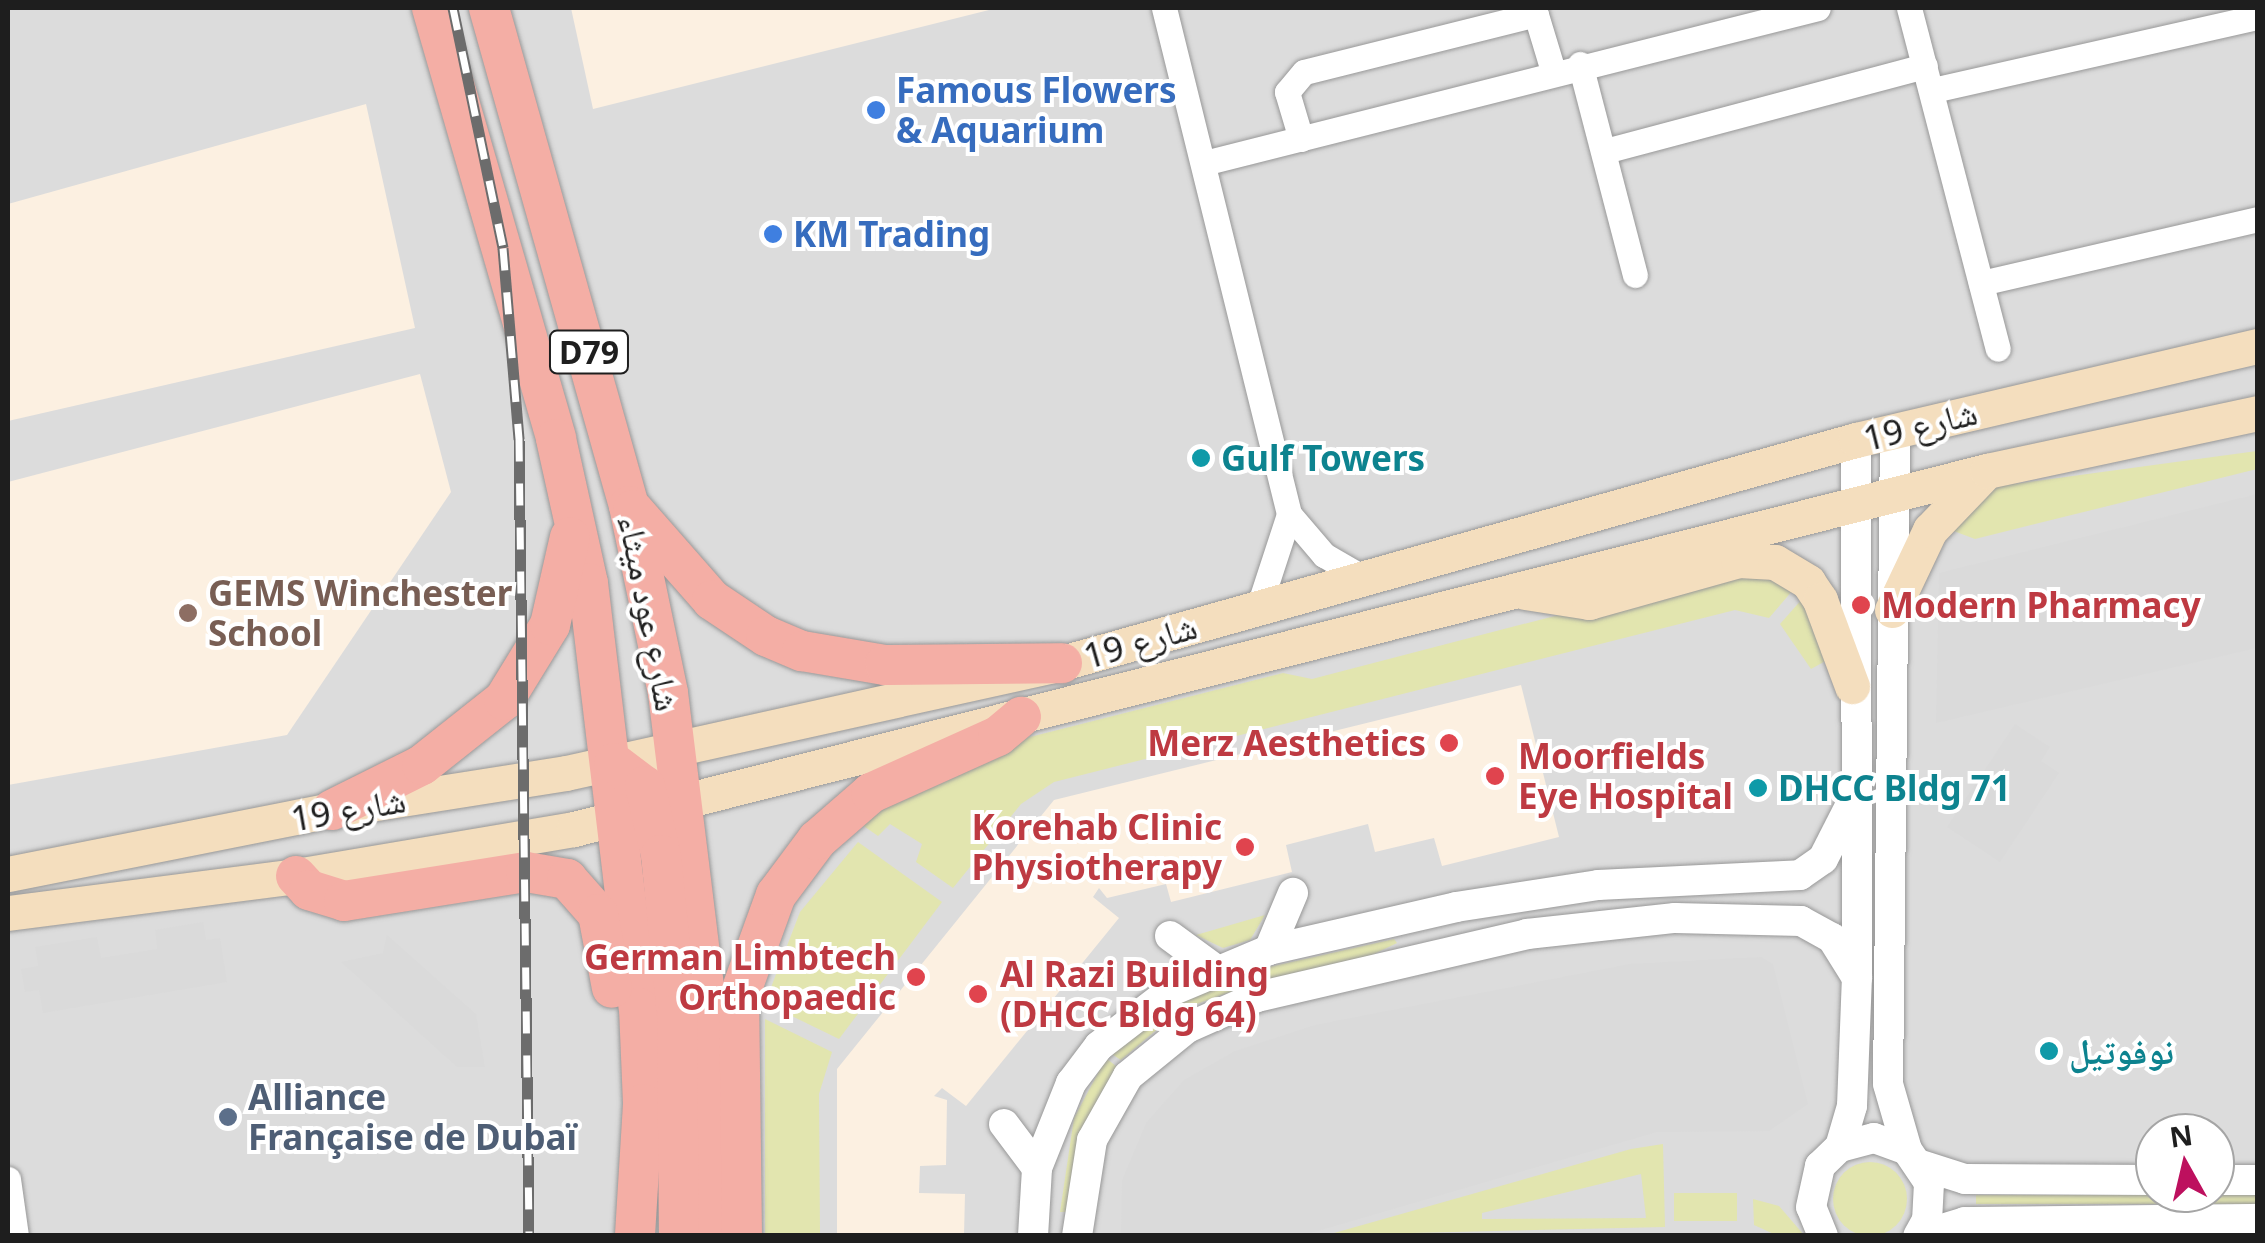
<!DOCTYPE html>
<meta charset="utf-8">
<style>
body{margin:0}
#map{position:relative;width:2265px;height:1243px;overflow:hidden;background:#efe7e5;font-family:"Noto Sans","Noto Naskh Arabic",sans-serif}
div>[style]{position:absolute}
.residential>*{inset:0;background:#dcdcdc}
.education>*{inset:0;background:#fcf0e1}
.grass>*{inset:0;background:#e2e5af;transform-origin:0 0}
.round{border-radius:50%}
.parking>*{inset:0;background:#dadada}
.roads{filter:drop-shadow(0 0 2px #989898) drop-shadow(0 0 2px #989898)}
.minor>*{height:25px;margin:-12.5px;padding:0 12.5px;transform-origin:12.5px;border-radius:12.5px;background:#fff}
.tertiary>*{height:30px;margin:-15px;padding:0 15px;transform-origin:15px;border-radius:15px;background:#fff}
.secondary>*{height:35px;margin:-17.5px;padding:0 17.5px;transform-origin:17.5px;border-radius:17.5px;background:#f4debe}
.primary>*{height:40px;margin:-20px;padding:0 20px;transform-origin:20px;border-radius:20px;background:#f4aea5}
.rail>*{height:11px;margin-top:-5.5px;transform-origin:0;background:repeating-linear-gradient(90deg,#fff 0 22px,#6c6c6c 0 44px);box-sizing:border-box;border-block:2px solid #6c6c6c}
.dots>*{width:28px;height:28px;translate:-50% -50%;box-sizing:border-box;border:5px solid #fff;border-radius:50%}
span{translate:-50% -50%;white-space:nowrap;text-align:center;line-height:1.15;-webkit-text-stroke:8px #fff;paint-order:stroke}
.shield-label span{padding:2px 8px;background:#fff;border:2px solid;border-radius:8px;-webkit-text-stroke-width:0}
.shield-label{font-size:32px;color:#1e1e1e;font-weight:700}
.shop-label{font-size:35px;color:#366cbe;font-weight:700}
.left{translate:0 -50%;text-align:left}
.street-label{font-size:35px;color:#1e1e1e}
.culture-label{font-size:35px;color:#0d838f;font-weight:700}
.education-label{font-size:35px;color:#785e54;font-weight:700}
.health-label{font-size:35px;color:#be3a42;font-weight:700}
.right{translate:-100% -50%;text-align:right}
.service-label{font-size:35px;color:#4e5e75;font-weight:700}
.frame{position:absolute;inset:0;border:10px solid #1e1e1e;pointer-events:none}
.north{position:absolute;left:2135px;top:1113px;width:100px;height:100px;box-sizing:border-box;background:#fff;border:2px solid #a5a5a5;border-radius:50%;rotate:352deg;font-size:28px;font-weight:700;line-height:40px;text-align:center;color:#1e1e1e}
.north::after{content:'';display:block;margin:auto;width:35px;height:45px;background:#bd105e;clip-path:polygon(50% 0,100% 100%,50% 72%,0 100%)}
</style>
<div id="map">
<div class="residential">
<i style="clip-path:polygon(evenodd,8px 8px,2257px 8px,2257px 1235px,8px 1235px,8px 8px,2155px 1133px,2215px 1133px,2215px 1193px,2155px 1193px,2155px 1133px)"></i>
</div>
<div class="education">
<i style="clip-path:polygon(571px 8px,997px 8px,593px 109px)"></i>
<i style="clip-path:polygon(366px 104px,415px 328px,8px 421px,8px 204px)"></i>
<i style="clip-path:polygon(420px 374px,451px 492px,287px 735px,8px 785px,8px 482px)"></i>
<i style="clip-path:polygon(1521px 685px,1559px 837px,1442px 866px,1434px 838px,1375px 852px,1368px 824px,1286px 845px,1292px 872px,1171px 902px,1166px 884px,1107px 898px,1099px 888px,1093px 897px,1119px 918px,966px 1106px,942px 1088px,934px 1096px,947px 1100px,946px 1165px,920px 1166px,919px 1193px,965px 1194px,964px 1235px,837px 1235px,837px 1069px,1054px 800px)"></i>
</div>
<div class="grass">
<i style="clip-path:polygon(2257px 451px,2257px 469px,1975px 539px,1943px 527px,1973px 497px,1998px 486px)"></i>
<i style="clip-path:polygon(1758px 573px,1793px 590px,1769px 618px,1735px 610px,1054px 782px,1021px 804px,953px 888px,916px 862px,922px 844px,890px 824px,878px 836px,858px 822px,986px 748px,1283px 673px,1312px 679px,1712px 575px)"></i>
<i style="clip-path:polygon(1803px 598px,1831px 658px,1811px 669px,1780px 624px)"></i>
<i style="clip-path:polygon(858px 842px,942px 902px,839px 1039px,765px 1003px,800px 912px)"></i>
<i style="clip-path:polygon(1265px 915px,1250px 940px,1223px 948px,1196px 935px)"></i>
<i style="clip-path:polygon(1394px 939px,1397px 943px,1370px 956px,1262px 981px,1260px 969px)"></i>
<i style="clip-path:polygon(1247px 973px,1250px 985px,1180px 1010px,1121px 1060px,1110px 1053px,1151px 1013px)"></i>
<i style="clip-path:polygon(765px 1019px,832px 1052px,819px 1094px,820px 1235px,765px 1235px)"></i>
<i style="clip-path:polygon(1106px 1058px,1117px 1067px,1085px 1123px,1073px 1212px,1060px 1212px,1074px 1118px)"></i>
<i style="clip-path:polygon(evenodd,1663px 1144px,1665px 1227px,1327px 1235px,1631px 1149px,1663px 1144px,1641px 1174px,1646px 1218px,1482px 1219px,1482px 1213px,1641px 1174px)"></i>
<i class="round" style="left:1833px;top:1162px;width:74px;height:74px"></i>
<i style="left:1674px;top:1193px;width:63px;height:28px"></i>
<i style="left:1976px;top:1195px;width:282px;height:9px"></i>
<i style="clip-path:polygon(1753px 1199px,1779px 1206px,1804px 1235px,1776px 1235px,1754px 1225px)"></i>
</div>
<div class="parking">
<i style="clip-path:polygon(2257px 494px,2257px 648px,1936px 723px,1939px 573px)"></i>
<i style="clip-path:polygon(2015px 724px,2050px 747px,2041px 761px,2059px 773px,2000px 862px,1947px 827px)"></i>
<i style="clip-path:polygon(203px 922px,206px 940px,220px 938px,227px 982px,43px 1013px,39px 990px,25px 992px,21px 969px,38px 966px,35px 947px,97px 937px,101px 958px,157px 949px,155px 930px)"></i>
<i style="clip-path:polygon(387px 935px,476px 1014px,485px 1067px,457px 1067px,341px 962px,383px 953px)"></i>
<i style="clip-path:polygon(1761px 957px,1773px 964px,1808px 1104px,1769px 1131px,1657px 1132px,1304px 1235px,1121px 1235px,1122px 1180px,1146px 1123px,1184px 1080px,1235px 1051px,1315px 1025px,1630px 964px)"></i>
</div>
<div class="roads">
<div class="minor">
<i style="left:1164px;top:8px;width:521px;rotate:76.12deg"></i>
<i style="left:1289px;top:514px;width:54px;rotate:49.5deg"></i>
<i style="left:1324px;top:555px;width:44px;rotate:30.1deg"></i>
<i style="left:1534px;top:8px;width:66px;rotate:73.2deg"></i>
<i style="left:1909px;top:8px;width:352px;rotate:75.4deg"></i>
<i style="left:1580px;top:64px;width:218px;rotate:75.4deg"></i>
<i style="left:1933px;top:90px;width:333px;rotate:-12.7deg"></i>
<i style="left:1301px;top:139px;width:49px;rotate:-106.6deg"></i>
<i style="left:1287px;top:92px;width:26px;rotate:-50deg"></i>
<i style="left:1304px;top:72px;width:239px;rotate:-14deg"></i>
<i style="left:1605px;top:151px;width:331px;rotate:-14.9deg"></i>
<i style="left:1204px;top:163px;width:633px;rotate:-14.17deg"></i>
<i style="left:1981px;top:283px;width:284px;rotate:-13deg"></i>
<i style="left:1259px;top:606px;width:97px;rotate:-71.9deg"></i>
<i style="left:8px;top:1179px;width:58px;rotate:82deg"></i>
</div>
<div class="tertiary">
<i style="left:1895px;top:431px;width:653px;rotate:90.61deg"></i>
<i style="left:1888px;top:1084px;width:69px;rotate:73.9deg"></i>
<i style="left:1170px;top:936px;width:56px;rotate:36.3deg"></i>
<i style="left:1269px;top:950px;width:62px;rotate:-67.2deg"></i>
<i style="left:1004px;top:1124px;width:55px;rotate:53.1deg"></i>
<i style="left:1840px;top:1147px;width:43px;rotate:-73.7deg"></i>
<i style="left:1852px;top:1106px;width:128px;rotate:-87.8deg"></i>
<i style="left:1857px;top:978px;width:538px;rotate:-90.11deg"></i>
<i style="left:1921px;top:1165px;width:46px;rotate:17.7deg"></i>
<i style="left:1965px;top:1179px;width:190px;rotate:0.3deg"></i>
<i style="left:2215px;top:1180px;width:43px"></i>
<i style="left:1033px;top:1236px;width:68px;rotate:-86.6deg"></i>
<i style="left:1037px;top:1168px;width:92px;rotate:-68.2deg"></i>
<i style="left:1071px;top:1083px;width:46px;rotate:-52.9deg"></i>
<i style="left:1099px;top:1046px;width:88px;rotate:-37.6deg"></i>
<i style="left:1169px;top:992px;width:108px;rotate:-22.8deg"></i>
<i style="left:1269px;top:950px;width:192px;rotate:-12.9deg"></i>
<i style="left:1456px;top:907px;width:144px;rotate:-8.8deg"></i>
<i style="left:1598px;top:885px;width:202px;rotate:-2.8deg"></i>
<i style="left:1800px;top:875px;width:28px;rotate:-35deg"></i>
<i style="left:1823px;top:859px;width:66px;rotate:-63deg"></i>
<i style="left:1077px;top:1236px;width:97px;rotate:-81.1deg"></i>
<i style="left:1092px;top:1140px;width:73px;rotate:-60.6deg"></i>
<i style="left:1128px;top:1076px;width:76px;rotate:-39.1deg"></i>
<i style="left:1187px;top:1028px;width:77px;rotate:-23.9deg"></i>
<i style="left:1257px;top:997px;width:277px;rotate:-13.1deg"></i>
<i style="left:1527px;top:934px;width:149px;rotate:-6.2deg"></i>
<i style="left:1675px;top:918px;width:126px;rotate:1.4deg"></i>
<i style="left:1801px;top:921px;width:35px;rotate:29deg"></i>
<i style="left:1832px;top:938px;width:47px;rotate:58deg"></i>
<i style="left:1823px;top:1236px;width:31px;rotate:-112deg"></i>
<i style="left:1811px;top:1207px;width:42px;rotate:-77.6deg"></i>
<i style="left:1820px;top:1166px;width:28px;rotate:-44deg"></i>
<i style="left:1840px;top:1147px;width:35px;rotate:-15deg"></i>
<i style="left:1874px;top:1138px;width:35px;rotate:20deg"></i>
<i style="left:1907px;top:1150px;width:40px;rotate:56deg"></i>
<i style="left:1929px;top:1183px;width:37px;rotate:93deg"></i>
<i style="left:1927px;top:1220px;width:18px;rotate:119deg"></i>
<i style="left:1919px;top:1236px;width:48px;rotate:-16.9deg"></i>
<i style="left:1965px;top:1222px;width:293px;rotate:-0.6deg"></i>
</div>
<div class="secondary">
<i style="left:1525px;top:592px;width:65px;rotate:8.9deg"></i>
<i style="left:1589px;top:602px;width:155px;rotate:-15.7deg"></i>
<i style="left:1738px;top:560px;width:37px;rotate:3deg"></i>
<i style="left:1775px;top:562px;width:39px;rotate:31deg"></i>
<i style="left:1808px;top:582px;width:22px;rotate:56deg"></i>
<i style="left:1820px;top:600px;width:92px;rotate:69.6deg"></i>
<i style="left:1892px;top:610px;width:89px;rotate:-64.6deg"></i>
<i style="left:1930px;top:530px;width:75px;rotate:-46.1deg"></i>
<i style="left:8px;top:874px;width:330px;rotate:-11.2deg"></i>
<i style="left:332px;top:810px;width:237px;rotate:-9deg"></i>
<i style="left:566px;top:773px;width:508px;rotate:-12.5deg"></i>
<i style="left:1062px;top:663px;width:825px;rotate:-15.69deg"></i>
<i style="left:1856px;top:440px;width:413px;rotate:-13.2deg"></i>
<i style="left:8px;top:913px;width:290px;rotate:-7.3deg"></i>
<i style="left:296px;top:876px;width:282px;rotate:-9.6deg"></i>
<i style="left:574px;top:829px;width:1458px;rotate:-14.22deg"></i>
<i style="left:1987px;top:471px;width:277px;rotate:-12.1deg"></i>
</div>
<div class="primary">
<i style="left:432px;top:8px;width:448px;rotate:73.9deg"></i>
<i style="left:556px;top:439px;width:148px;rotate:77.5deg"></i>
<i style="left:588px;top:583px;width:428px;rotate:83.2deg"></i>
<i style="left:639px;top:1008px;width:96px;rotate:87.6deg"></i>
<i style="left:643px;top:1104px;width:132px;rotate:93.5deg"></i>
<i style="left:489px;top:8px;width:517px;rotate:74.3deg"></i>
<i style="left:629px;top:506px;width:191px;rotate:78.2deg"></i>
<i style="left:668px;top:693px;width:337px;rotate:83deg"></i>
<i style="left:709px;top:1027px;width:209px;rotate:90.5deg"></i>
<i style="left:633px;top:510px;width:120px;rotate:48.7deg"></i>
<i style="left:712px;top:600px;width:65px;rotate:33.7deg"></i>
<i style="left:766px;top:636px;width:39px;rotate:23deg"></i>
<i style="left:802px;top:651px;width:84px;rotate:9.6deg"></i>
<i style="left:885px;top:665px;width:177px;rotate:-0.6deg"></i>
<i style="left:614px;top:763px;width:39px;rotate:37deg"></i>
<i style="left:645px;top:786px;width:71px;rotate:76.9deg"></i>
<i style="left:661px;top:855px;width:160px;rotate:84.3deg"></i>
<i style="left:677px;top:1014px;width:222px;rotate:89.5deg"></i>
<i style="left:332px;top:810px;width:101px;rotate:-26.6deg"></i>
<i style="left:422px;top:765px;width:105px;rotate:-38.4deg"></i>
<i style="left:504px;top:700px;width:88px;rotate:-58.5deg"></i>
<i style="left:550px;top:625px;width:90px;rotate:-77.2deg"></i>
<i style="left:296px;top:876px;width:19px;rotate:47deg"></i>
<i style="left:309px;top:890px;width:37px;rotate:17deg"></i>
<i style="left:344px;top:901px;width:184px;rotate:-9.1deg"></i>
<i style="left:526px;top:872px;width:42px;rotate:9.7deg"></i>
<i style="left:567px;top:879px;width:47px;rotate:48.5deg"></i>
<i style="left:598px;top:914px;width:75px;rotate:79.3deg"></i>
<i style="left:742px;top:1236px;width:239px;rotate:-90.7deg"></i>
<i style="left:739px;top:997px;width:109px;rotate:-70.1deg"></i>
<i style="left:776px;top:895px;width:69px;rotate:-53.3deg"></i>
<i style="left:817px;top:840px;width:72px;rotate:-41deg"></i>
<i style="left:871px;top:793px;width:139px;rotate:-24.2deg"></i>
<i style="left:998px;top:736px;width:30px;rotate:-40deg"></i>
</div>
</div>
<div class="rail">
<i style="left:453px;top:8px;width:245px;rotate:78.2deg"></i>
<i style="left:503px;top:248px;width:192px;rotate:85.2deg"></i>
<i style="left:519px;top:439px;width:797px;rotate:89.28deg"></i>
</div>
<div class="dots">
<i style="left:876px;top:110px;background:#3f7fe0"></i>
<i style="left:773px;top:234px;background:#3f7fe0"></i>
<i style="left:1201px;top:458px;background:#0f9aa8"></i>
<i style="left:1861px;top:605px;background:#e0444e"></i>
<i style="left:188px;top:613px;background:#8d6e63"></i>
<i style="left:1449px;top:743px;background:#e0444e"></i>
<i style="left:1495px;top:776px;background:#e0444e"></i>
<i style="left:1758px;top:788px;background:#0f9aa8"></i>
<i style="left:1245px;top:847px;background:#e0444e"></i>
<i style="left:916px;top:977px;background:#e0444e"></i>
<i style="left:978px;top:994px;background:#e0444e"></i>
<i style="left:2049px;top:1051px;background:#0f9aa8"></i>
<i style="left:228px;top:1117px;background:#5c6f8a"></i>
</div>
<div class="shield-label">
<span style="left:589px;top:352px">D79</span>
</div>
<div class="shop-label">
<span class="left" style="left:896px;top:110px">Famous Flowers<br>&amp; Aquarium</span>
<span class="left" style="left:793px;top:234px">KM Trading</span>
</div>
<div class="street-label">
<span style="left:1920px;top:425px;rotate:-14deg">شارع 19</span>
<span style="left:650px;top:613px;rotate:79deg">شارع عود ميثاء</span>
<span style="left:1140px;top:641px;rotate:-16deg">شارع 19</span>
<span style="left:348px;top:809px;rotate:-10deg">شارع 19</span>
</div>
<div class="culture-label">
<span class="left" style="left:1221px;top:458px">Gulf Towers</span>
<span class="left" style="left:1778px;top:788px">DHCC Bldg 71</span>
<span class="left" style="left:2069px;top:1051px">نوفوتيل</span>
</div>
<div class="education-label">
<span class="left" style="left:208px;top:613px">GEMS Winchester<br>School</span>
</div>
<div class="health-label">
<span class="left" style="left:1881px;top:605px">Modern Pharmacy</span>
<span class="right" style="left:1426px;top:743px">Merz Aesthetics</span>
<span class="left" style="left:1518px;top:776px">Moorfields<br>Eye Hospital</span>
<span class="right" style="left:1222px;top:847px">Korehab Clinic<br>Physiotherapy</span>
<span class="right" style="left:896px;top:977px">German Limbtech<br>Orthopaedic</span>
<span class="left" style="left:1000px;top:994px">Al Razi Building<br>(DHCC Bldg 64)</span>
</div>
<div class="service-label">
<span class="left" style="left:248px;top:1117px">Alliance<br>Française de Dubaï</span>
</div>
<div class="frame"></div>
<div class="north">N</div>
</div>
